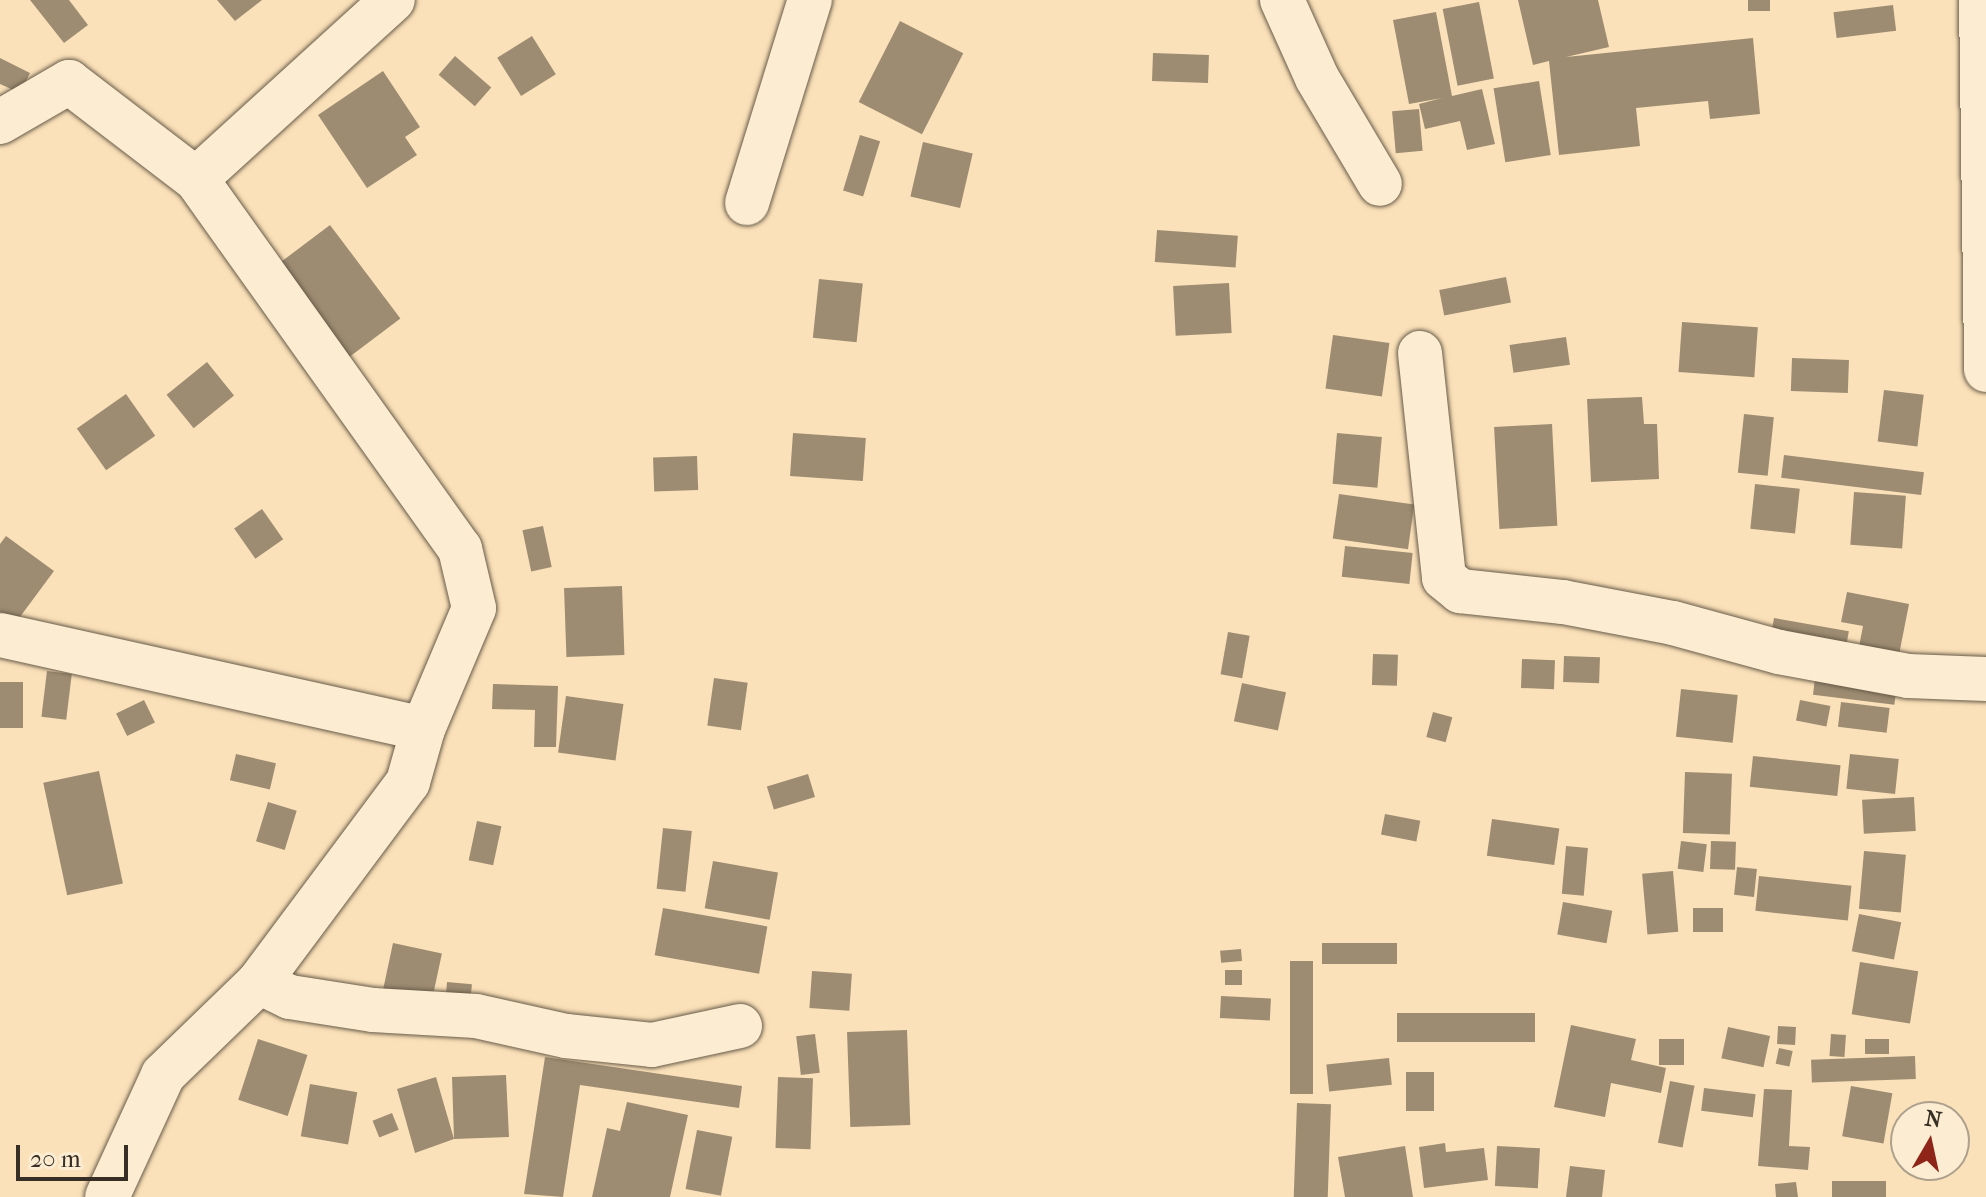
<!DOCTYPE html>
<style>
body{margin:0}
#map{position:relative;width:1986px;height:1197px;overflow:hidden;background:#fbe1b9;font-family:"IM FELL French Canon",serif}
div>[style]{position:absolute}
.building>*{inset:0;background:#9d8c72;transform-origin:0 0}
.roads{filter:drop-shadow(0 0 2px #685c4a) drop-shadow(0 0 2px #685c4a)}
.minor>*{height:44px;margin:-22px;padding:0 22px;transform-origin:22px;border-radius:22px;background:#fcecd2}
span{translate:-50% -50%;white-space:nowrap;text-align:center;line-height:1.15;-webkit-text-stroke:6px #fcecd2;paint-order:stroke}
.north{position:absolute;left:1890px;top:1101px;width:80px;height:80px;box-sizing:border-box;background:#fcecd2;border:2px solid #ada08d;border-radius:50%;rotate:9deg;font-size:22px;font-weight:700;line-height:32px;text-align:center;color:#372f25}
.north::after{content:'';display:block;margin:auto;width:28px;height:36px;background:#8f2418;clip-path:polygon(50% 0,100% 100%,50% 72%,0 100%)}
.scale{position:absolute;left:16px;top:1145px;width:112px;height:36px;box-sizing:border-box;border:4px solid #372f25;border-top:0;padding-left:10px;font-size:24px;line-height:28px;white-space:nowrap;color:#372f25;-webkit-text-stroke:6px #fcecd2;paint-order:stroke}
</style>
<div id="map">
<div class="building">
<i style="clip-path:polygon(30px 0,69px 0,88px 25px,64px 43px)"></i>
<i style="clip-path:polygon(217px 0,262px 0,235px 21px)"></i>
<i style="clip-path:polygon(1518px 0,1598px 0,1609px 47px,1566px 57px,1753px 38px,1760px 114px,1710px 119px,1708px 101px,1636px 108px,1640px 146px,1559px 155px,1549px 61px,1533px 65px)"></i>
<i style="left:1748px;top:0;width:22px;height:11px"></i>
<i style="left:1479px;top:2px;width:78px;height:37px;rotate:79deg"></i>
<i style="left:1893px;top:5px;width:26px;height:60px;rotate:83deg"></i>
<i style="clip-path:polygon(1436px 12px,1452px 96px,1482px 89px,1495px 144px,1467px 150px,1460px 121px,1425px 129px,1419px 104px,1442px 98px,1409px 104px,1393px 20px)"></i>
<i style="left:900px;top:21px;width:71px;height:91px;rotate:27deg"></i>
<i style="left:532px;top:36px;width:45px;height:41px;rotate:58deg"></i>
<i style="left:1153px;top:53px;width:56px;height:28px;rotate:2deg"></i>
<i style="left:455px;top:56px;width:48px;height:25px;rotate:41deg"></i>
<i style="clip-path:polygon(0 58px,30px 73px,20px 93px,0 84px)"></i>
<i style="clip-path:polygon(383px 71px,420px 127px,405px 137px,417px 155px,367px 188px,318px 115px)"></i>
<i style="left:1539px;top:81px;width:75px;height:46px;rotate:81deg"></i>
<i style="left:1419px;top:109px;width:42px;height:27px;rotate:85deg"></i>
<i style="left:860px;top:135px;width:21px;height:58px;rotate:17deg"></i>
<i style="left:923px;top:142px;width:51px;height:56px;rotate:13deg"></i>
<i style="left:330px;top:225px;width:117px;height:69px;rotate:53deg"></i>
<i style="left:1157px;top:230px;width:81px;height:32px;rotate:4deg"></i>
<i style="left:1506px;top:277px;width:26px;height:68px;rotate:79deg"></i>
<i style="left:819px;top:279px;width:44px;height:59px;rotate:6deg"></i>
<i style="left:1229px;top:283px;width:50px;height:56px;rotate:87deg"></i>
<i style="left:1682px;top:322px;width:76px;height:50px;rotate:4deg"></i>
<i style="left:1333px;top:335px;width:57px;height:54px;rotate:8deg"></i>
<i style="left:1566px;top:337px;width:28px;height:57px;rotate:82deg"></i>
<i style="left:1792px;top:358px;width:57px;height:33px;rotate:2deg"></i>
<i style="left:207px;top:362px;width:43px;height:52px;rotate:51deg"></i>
<i style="left:1884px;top:390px;width:40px;height:52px;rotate:7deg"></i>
<i style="left:126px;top:394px;width:51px;height:60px;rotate:55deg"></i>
<i style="clip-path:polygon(1642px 397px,1644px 424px,1657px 424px,1659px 479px,1591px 482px,1587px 399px)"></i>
<i style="left:1744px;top:414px;width:30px;height:59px;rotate:6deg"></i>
<i style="left:1552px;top:424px;width:102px;height:58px;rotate:87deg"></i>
<i style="left:793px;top:433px;width:73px;height:43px;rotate:4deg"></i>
<i style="left:1337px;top:433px;width:45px;height:51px;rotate:5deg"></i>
<i style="left:1784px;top:455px;width:141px;height:23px;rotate:7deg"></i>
<i style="left:697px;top:456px;width:34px;height:44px;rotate:88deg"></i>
<i style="left:1755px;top:484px;width:45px;height:45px;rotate:6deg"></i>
<i style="left:1854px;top:492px;width:52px;height:53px;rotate:4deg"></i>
<i style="left:1339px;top:494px;width:76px;height:45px;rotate:8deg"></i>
<i style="left:262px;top:509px;width:37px;height:34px;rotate:55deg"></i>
<i style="left:543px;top:526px;width:42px;height:21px;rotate:78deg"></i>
<i style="clip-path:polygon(6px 536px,54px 571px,14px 625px,0 615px,0 544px)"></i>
<i style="left:1345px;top:546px;width:68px;height:31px;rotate:6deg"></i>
<i style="left:622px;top:586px;width:69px;height:58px;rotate:88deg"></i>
<i style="clip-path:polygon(1847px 592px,1909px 604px,1897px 665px,1857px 657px,1863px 626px,1841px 622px)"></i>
<i style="left:1774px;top:618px;width:76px;height:20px;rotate:10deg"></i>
<i style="left:1228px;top:632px;width:22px;height:43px;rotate:10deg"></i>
<i style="left:1373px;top:654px;width:25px;height:31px;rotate:2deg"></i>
<i style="left:1564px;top:656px;width:36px;height:26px;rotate:2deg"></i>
<i style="left:1522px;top:659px;width:33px;height:29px;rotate:2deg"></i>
<i style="left:1816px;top:670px;width:82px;height:25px;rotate:7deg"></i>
<i style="left:47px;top:671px;width:25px;height:46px;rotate:7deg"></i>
<i style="left:714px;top:678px;width:34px;height:48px;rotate:8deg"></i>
<i style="left:0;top:682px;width:23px;height:46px"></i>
<i style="left:1242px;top:683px;width:45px;height:39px;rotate:12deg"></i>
<i style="clip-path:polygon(493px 684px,558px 686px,556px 747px,534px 747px,535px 710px,492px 709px)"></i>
<i style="left:1681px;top:689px;width:57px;height:48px;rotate:6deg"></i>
<i style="left:566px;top:696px;width:58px;height:57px;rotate:8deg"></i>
<i style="left:144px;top:700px;width:25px;height:31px;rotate:64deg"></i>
<i style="left:1800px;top:700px;width:31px;height:21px;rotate:11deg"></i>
<i style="left:1841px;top:702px;width:49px;height:25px;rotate:7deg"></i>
<i style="left:1433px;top:712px;width:20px;height:26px;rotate:15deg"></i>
<i style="left:236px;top:754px;width:41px;height:27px;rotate:13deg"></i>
<i style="left:1850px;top:754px;width:49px;height:35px;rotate:6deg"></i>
<i style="left:1753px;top:756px;width:88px;height:31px;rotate:6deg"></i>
<i style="left:99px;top:771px;width:115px;height:57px;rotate:78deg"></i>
<i style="left:1685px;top:772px;width:47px;height:61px;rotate:2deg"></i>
<i style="left:808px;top:774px;width:24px;height:43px;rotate:73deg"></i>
<i style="left:1914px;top:797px;width:34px;height:52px;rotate:87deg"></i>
<i style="left:268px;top:802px;width:30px;height:41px;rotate:17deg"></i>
<i style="left:1385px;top:814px;width:36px;height:21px;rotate:11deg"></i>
<i style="left:1492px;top:819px;width:68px;height:37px;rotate:8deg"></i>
<i style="left:477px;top:821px;width:25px;height:40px;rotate:12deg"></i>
<i style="left:663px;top:828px;width:29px;height:61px;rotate:6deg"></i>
<i style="left:1681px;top:841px;width:26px;height:28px;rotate:7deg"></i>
<i style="left:1711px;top:841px;width:25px;height:28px;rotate:2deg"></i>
<i style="left:1566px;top:846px;width:22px;height:48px;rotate:5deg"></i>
<i style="left:1864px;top:851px;width:42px;height:58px;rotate:5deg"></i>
<i style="left:713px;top:861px;width:66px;height:48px;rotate:10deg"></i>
<i style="left:1737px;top:867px;width:20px;height:28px;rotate:6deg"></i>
<i style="left:1673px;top:871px;width:61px;height:31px;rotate:85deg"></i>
<i style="left:1759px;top:876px;width:93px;height:35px;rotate:6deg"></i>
<i style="left:1563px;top:902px;width:50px;height:33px;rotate:10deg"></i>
<i style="left:663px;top:908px;width:106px;height:48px;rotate:10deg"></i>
<i style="left:1693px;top:908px;width:30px;height:24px"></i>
<i style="left:1859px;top:914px;width:43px;height:38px;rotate:11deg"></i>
<i style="left:393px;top:943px;width:50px;height:54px;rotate:12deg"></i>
<i style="left:1322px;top:943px;width:75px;height:21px"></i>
<i style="left:1241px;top:949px;width:12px;height:21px;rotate:85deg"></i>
<i style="left:1290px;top:961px;width:23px;height:133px"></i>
<i style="left:1860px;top:962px;width:59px;height:53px;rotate:9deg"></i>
<i style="left:1225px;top:970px;width:17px;height:15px"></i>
<i style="left:812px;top:971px;width:40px;height:37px;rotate:4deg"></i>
<i style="left:447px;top:982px;width:25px;height:22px;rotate:5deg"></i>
<i style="left:1221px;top:996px;width:50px;height:22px;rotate:3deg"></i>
<i style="left:1535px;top:1013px;width:29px;height:138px;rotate:90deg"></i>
<i style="clip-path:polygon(1571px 1025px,1636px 1039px,1631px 1060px,1666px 1068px,1661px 1093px,1611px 1083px,1605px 1117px,1554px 1107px)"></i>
<i style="left:1778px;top:1026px;width:18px;height:18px;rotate:3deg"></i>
<i style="left:1728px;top:1027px;width:43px;height:32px;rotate:12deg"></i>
<i style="left:907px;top:1030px;width:95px;height:60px;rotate:88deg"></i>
<i style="left:815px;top:1034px;width:39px;height:19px;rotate:83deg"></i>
<i style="left:1831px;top:1034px;width:15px;height:22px;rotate:4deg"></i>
<i style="left:258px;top:1039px;width:52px;height:64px;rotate:18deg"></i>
<i style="left:1659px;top:1039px;width:25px;height:26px"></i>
<i style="left:1865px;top:1039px;width:24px;height:15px"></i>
<i style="left:1779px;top:1048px;width:14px;height:16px;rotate:12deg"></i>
<i style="left:1915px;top:1056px;width:23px;height:104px;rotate:88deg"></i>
<i style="clip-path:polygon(545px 1057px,742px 1086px,739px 1108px,580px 1085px,563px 1197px,524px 1194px)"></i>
<i style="left:1389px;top:1058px;width:27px;height:63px;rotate:84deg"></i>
<i style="left:1406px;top:1072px;width:28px;height:39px"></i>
<i style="clip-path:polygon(506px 1075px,509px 1137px,454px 1139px,415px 1153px,397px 1089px,436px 1077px,454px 1139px,452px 1077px)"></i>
<i style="left:778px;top:1077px;width:35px;height:71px;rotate:2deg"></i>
<i style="left:1670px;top:1081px;width:25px;height:63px;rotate:11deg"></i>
<i style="left:310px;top:1084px;width:48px;height:53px;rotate:10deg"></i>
<i style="left:1851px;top:1086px;width:42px;height:51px;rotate:10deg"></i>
<i style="left:1704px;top:1088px;width:52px;height:23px;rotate:7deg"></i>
<i style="clip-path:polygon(1764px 1089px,1792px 1090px,1789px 1146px,1810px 1147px,1808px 1170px,1758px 1166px)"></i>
<i style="clip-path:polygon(627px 1102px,688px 1115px,670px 1197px,592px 1197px,607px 1128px,620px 1131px)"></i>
<i style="left:1297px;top:1103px;width:34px;height:94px;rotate:2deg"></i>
<i style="left:392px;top:1113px;width:18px;height:21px;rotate:68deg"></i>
<i style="left:697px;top:1130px;width:36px;height:60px;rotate:11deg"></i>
<i style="clip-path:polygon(1445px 1143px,1446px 1152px,1484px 1148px,1488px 1180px,1424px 1188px,1419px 1147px)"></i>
<i style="clip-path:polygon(1405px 1146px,1413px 1197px,1345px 1197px,1338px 1157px)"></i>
<i style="left:1497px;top:1146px;width:43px;height:40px;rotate:3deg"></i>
<i style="clip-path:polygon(1570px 1166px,1605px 1170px,1602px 1197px,1566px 1197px)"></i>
<i style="left:1886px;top:1181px;width:16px;height:54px;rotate:90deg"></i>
<i style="clip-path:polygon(1796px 1182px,1798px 1197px,1776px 1197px,1775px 1184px)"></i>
</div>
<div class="roads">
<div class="minor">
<i style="left:1282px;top:0;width:85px;rotate:65.8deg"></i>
<i style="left:1317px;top:78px;width:123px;rotate:59.3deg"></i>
<i style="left:1981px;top:0;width:370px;rotate:89.2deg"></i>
<i style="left:0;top:122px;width:80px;rotate:-30.1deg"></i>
<i style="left:69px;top:82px;width:160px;rotate:37.4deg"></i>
<i style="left:747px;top:203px;width:213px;rotate:-72.8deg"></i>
<i style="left:1420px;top:353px;width:226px;rotate:83.9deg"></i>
<i style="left:1444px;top:578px;width:21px;rotate:39deg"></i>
<i style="left:1460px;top:591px;width:104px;rotate:6.1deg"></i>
<i style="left:1563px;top:602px;width:112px;rotate:10.8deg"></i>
<i style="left:1673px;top:623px;width:110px;rotate:15.3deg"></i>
<i style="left:1779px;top:652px;width:131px;rotate:10.5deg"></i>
<i style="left:1908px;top:676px;width:78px;rotate:2.2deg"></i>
<i style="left:0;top:635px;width:433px;rotate:12.5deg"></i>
<i style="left:259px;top:982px;width:34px;rotate:26deg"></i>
<i style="left:290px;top:997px;width:84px;rotate:8.9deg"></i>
<i style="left:373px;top:1010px;width:103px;rotate:3.3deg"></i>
<i style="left:476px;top:1016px;width:92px;rotate:12.5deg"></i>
<i style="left:566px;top:1036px;width:86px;rotate:6deg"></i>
<i style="left:652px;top:1045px;width:90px;rotate:-12.2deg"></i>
<i style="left:107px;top:1197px;width:134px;rotate:-65.3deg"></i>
<i style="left:163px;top:1075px;width:134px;rotate:-44.1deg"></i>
<i style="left:259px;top:982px;width:249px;rotate:-53.3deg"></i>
<i style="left:408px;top:782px;width:55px;rotate:-74.2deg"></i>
<i style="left:423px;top:729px;width:131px;rotate:-67.1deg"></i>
<i style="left:474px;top:608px;width:61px;rotate:-103.3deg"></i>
<i style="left:460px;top:549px;width:455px;rotate:-125.5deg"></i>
<i style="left:196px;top:179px;width:266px;rotate:-42.3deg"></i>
</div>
</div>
<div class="north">N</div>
<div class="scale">20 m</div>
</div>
